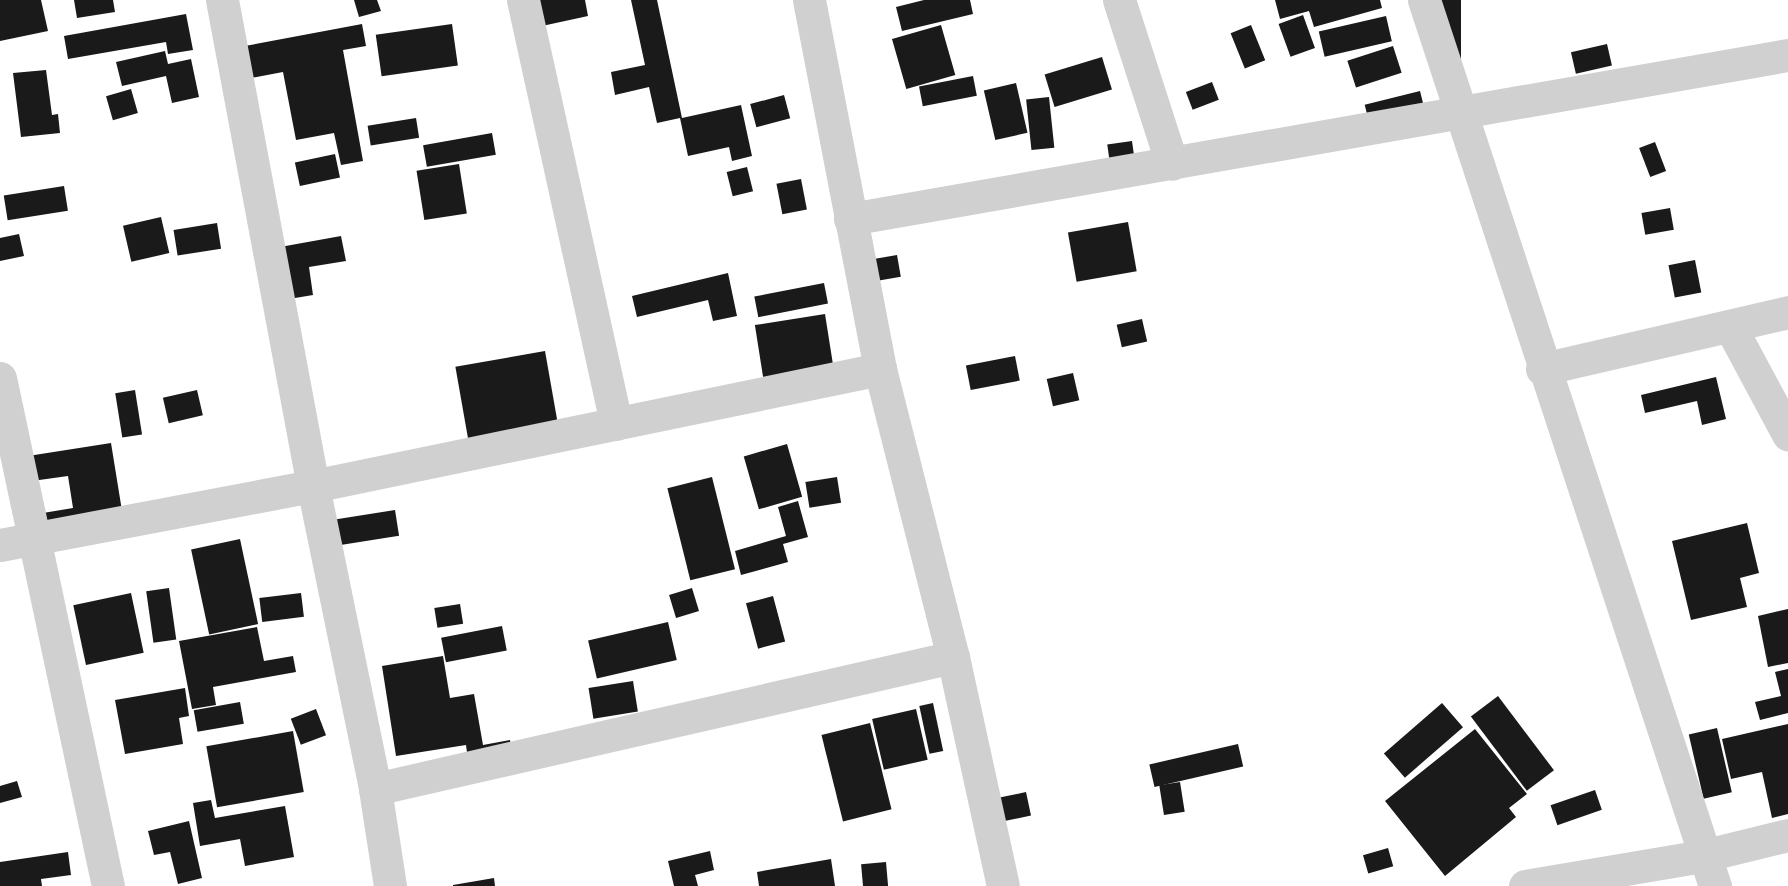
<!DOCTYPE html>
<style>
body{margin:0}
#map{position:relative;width:1788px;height:886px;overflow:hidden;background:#fff;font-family:"PT Sans",sans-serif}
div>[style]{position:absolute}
.building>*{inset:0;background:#1a1a1a;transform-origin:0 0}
.street>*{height:33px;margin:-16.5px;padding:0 16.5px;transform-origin:16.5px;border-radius:16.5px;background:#d0d0d0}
span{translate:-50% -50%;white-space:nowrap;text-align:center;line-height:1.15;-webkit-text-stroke:6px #fff;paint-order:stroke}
</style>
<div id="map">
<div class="building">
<i style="clip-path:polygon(0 0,41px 0,48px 31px,0 41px)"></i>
<i style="clip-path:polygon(74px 0,113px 0,115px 12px,77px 18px)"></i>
<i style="clip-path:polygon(354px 0,377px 0,381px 11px,359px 17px)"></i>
<i style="clip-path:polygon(536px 0,585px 0,588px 16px,542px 26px)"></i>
<i style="clip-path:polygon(631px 0,657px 0,682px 118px,741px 105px,752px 156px,732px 161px,729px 147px,688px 156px,680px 118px,657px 123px,649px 87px,615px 95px,611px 72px,645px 65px)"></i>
<i style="clip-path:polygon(924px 0,970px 0,973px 14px,902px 31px,896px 7px)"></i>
<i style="clip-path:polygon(1275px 0,1380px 0,1382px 8px,1314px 27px,1309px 11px,1280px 19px)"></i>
<i style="left:1437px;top:0;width:24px;height:64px"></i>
<i style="clip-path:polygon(186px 14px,193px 50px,168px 54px,166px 42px,68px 59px,64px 36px)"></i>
<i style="left:1303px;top:15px;width:35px;height:26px;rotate:70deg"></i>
<i style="left:1386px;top:16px;width:26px;height:69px;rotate:77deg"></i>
<i style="clip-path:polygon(362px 24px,366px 46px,343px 50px,363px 161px,341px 165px,334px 133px,296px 140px,283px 72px,251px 78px,245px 46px)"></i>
<i style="left:452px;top:24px;width:42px;height:77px;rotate:82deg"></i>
<i style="left:941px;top:25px;width:52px;height:51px;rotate:74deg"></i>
<i style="left:1251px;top:25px;width:38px;height:22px;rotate:68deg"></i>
<i style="left:1607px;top:44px;width:22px;height:37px;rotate:77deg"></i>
<i style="left:1393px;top:46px;width:28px;height:48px;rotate:72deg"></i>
<i style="clip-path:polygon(165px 51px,168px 64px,191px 59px,199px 97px,172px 103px,166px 76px,122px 86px,116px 62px)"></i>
<i style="left:1102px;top:57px;width:34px;height:60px;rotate:73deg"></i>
<i style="clip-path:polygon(46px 70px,52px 115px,58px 114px,60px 133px,21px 137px,13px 73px)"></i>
<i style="left:973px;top:76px;width:20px;height:55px;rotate:79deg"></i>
<i style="left:1212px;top:82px;width:19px;height:28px;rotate:69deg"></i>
<i style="left:1016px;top:83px;width:51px;height:33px;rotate:77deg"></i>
<i style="left:131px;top:89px;width:25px;height:26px;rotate:74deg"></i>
<i style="left:1420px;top:91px;width:30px;height:57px;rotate:76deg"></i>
<i style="left:784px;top:95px;width:24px;height:35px;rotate:75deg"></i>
<i style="left:1049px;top:97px;width:51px;height:23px;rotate:84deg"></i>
<i style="left:416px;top:118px;width:20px;height:49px;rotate:81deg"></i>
<i style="left:492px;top:133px;width:22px;height:70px;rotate:80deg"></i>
<i style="left:1132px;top:141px;width:22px;height:25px;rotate:82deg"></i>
<i style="left:1655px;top:142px;width:31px;height:17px;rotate:69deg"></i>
<i style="left:335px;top:154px;width:24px;height:41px;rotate:78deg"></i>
<i style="left:459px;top:164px;width:50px;height:43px;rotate:81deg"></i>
<i style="left:747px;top:167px;width:25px;height:21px;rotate:76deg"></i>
<i style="left:801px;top:179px;width:31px;height:25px;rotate:79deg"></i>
<i style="left:64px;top:186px;width:25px;height:61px;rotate:81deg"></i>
<i style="left:1670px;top:208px;width:22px;height:29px;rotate:80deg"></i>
<i style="left:161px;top:217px;width:37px;height:39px;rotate:77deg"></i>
<i style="left:1128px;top:222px;width:50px;height:61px;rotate:80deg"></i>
<i style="left:217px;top:223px;width:26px;height:44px;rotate:81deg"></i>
<i style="clip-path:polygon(19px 234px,24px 256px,0 261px,0 238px)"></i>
<i style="clip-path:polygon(341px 236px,346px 261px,309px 267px,313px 295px,289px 299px,280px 247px)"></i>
<i style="left:897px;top:255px;width:22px;height:25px;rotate:80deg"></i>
<i style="left:1695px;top:260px;width:33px;height:27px;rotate:79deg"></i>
<i style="clip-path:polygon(728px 273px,737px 316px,713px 321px,708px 300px,637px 317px,632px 296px)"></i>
<i style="left:824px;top:283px;width:21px;height:71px;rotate:79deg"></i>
<i style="left:825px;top:314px;width:63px;height:71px;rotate:81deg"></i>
<i style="left:1142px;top:319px;width:23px;height:26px;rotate:77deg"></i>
<i style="left:545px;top:351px;width:80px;height:91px;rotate:80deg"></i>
<i style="left:1015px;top:356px;width:25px;height:50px;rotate:79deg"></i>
<i style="left:1073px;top:373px;width:28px;height:27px;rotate:77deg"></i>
<i style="clip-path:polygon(1716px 377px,1726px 419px,1702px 425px,1697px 401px,1645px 413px,1641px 395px)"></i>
<i style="left:135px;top:390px;width:45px;height:20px;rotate:81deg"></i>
<i style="left:197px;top:390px;width:26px;height:35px;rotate:77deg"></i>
<i style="clip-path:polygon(111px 443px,123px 517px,46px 530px,43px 513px,73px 508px,68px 476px,32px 481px,28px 456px)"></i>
<i style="left:787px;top:444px;width:55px;height:45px;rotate:74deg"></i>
<i style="left:712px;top:477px;width:95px;height:46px;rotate:76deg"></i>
<i style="left:837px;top:477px;width:26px;height:32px;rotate:81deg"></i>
<i style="clip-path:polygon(798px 501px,808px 537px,783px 544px,788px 562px,741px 575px,735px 551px,786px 536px,778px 507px)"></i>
<i style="left:395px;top:510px;width:26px;height:64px;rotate:81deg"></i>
<i style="clip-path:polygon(1747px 523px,1759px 573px,1740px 578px,1747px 607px,1691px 620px,1672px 541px)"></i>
<i style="left:240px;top:539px;width:87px;height:50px;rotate:78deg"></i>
<i style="left:169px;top:588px;width:52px;height:23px;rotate:82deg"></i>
<i style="left:692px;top:588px;width:24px;height:24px;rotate:73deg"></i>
<i style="left:131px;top:593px;width:61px;height:59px;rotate:78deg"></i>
<i style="left:301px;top:593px;width:24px;height:42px;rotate:83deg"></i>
<i style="left:773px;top:596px;width:47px;height:28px;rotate:75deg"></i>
<i style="left:460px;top:604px;width:20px;height:26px;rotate:81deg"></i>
<i style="clip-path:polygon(1788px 609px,1788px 663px,1768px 667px,1758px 616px)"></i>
<i style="left:668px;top:622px;width:39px;height:82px;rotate:77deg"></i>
<i style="left:502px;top:626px;width:25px;height:62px;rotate:79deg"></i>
<i style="clip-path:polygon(257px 627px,264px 661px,293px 656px,296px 672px,213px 687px,216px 705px,192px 709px,179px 641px)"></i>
<i style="clip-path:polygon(443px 656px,450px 698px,474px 694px,483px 745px,510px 740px,514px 762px,469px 768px,466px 745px,396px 756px,382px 666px)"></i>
<i style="clip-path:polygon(1788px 669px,1788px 713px,1760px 720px,1755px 702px,1781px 696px,1775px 672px)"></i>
<i style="left:633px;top:681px;width:31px;height:45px;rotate:81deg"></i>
<i style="clip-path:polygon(185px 688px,189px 716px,179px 718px,183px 744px,125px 754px,115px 700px)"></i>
<i style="left:1498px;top:696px;width:93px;height:34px;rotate:53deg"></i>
<i style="left:240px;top:702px;width:22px;height:47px;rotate:80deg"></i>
<i style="left:933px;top:703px;width:49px;height:14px;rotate:78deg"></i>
<i style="left:1442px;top:703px;width:32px;height:77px;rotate:49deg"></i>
<i style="left:316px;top:709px;width:28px;height:27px;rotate:69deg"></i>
<i style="left:916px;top:709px;width:52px;height:45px;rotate:77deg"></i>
<i style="left:870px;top:723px;width:89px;height:50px;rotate:76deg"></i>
<i style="clip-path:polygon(1788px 724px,1788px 814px,1772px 818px,1762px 772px,1731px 779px,1722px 739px)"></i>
<i style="left:1717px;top:728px;width:66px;height:29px;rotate:77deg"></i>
<i style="clip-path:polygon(1475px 729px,1527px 794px,1509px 808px,1516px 817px,1445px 876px,1385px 801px)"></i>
<i style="left:293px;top:731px;width:62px;height:88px;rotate:80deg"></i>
<i style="left:1238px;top:744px;width:23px;height:91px;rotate:77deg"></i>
<i style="clip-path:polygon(17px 781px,22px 797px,0 803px,0 786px)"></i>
<i style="left:1180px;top:782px;width:30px;height:21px;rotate:81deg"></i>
<i style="left:1595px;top:790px;width:21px;height:47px;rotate:71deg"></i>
<i style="left:1026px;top:792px;width:24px;height:27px;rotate:78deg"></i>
<i style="clip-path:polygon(211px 800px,215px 818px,285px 806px,294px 857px,245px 866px,240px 839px,200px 846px,193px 803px)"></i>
<i style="clip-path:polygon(189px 821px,202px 878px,178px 884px,170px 852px,154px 855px,148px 831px)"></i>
<i style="left:1388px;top:848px;width:19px;height:26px;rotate:74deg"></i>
<i style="clip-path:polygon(710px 851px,714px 870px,695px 875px,698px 886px,674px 886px,668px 861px)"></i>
<i style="clip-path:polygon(68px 852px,71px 875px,41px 879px,42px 886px,0 886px,0 862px)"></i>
<i style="clip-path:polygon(831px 859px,835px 886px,759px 886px,757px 872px)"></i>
<i style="left:886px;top:862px;width:24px;height:25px;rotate:85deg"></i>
<i style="clip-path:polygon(494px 878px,495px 886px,453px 886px,453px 885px)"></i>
</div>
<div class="street">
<i style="left:222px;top:0;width:494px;rotate:79.4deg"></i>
<i style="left:313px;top:486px;width:309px;rotate:78.4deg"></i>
<i style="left:375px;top:789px;width:98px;rotate:81.2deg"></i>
<i style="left:523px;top:0;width:434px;rotate:77.6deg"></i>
<i style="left:809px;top:0;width:376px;rotate:79.1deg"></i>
<i style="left:880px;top:369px;width:297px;rotate:75.8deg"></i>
<i style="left:953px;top:657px;width:234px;rotate:77.7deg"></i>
<i style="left:1119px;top:0;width:172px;rotate:72.1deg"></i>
<i style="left:1424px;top:0;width:933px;rotate:71.82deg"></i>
<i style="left:850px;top:219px;width:952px;rotate:-9.92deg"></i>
<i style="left:1730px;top:326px;width:123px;rotate:61.8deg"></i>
<i style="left:1542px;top:369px;width:253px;rotate:-13deg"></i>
<i style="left:0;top:378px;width:519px;rotate:78deg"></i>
<i style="left:0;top:545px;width:319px;rotate:-10.7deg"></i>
<i style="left:313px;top:486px;width:579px;rotate:-11.66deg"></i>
<i style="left:375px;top:789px;width:593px;rotate:-12.86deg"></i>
<i style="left:1525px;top:886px;width:180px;rotate:-9.6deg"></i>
<i style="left:1702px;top:856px;width:89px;rotate:-13.7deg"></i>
</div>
</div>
